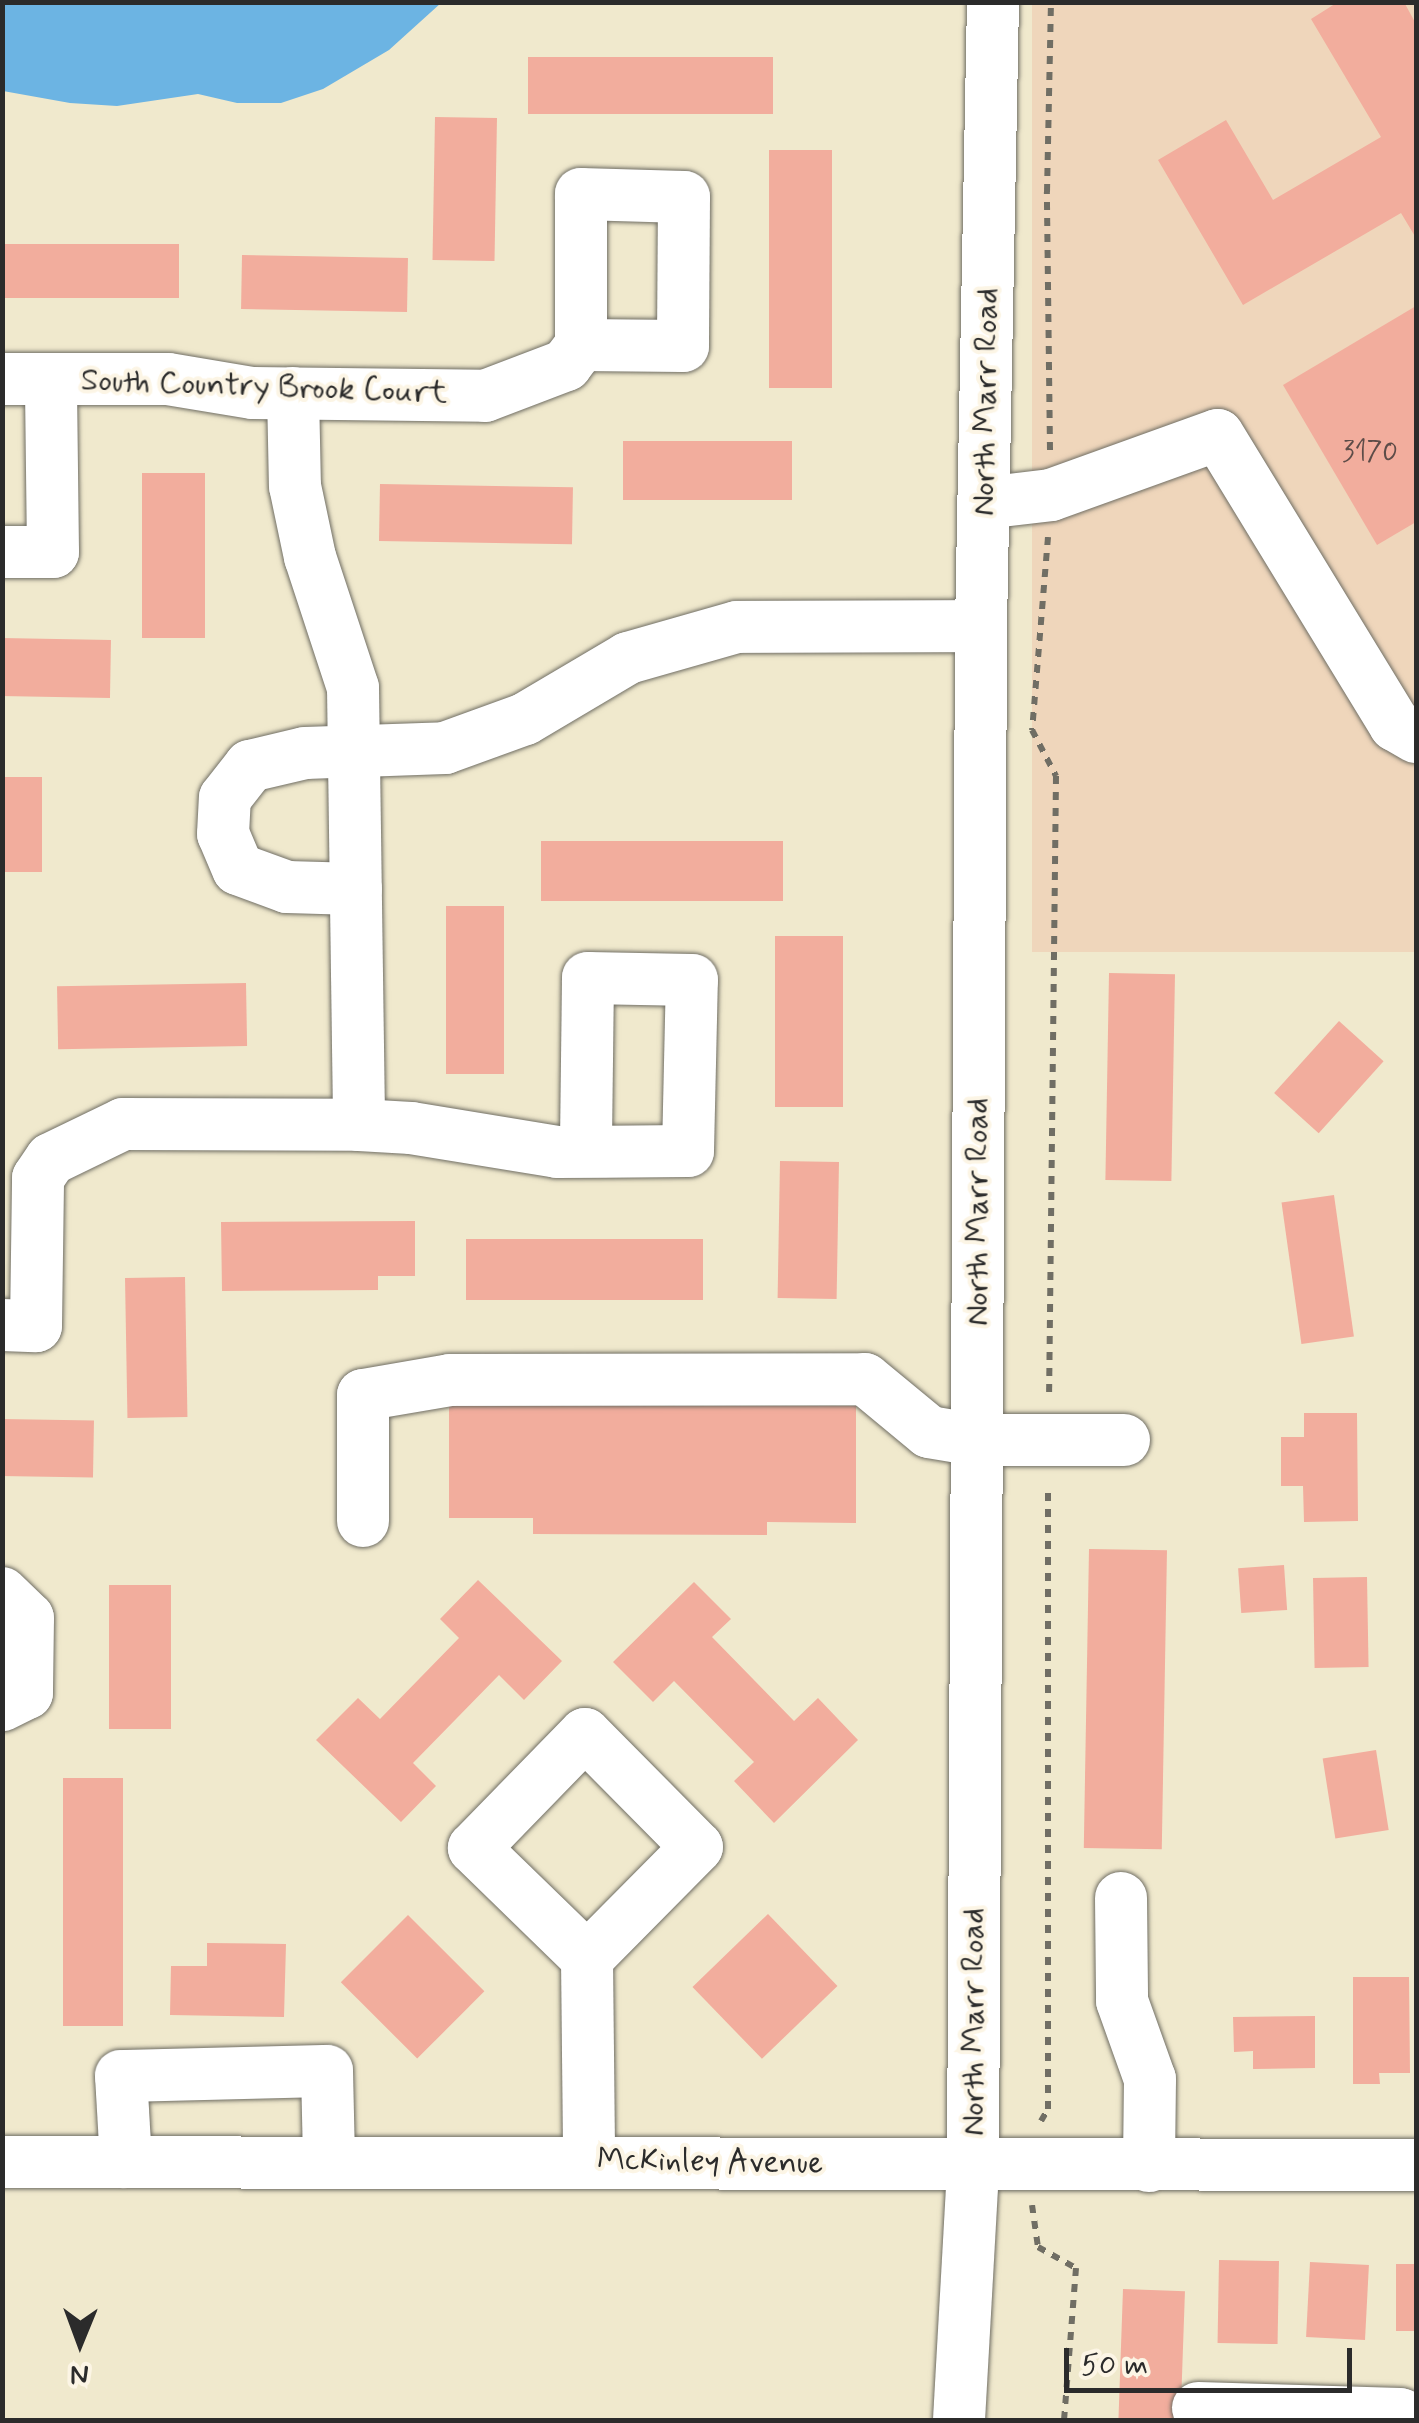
<!DOCTYPE html>
<style>
body{margin:0}
#map{position:relative;width:1419px;height:2423px;overflow:hidden;background:#f0e9cd;font-family:Mynerve,sans-serif}
div>[style]{position:absolute}
.built>*{inset:0;background:#efd6bb;transform-origin:0 0}
.water>*{inset:0;background:#6cb4e3}
.building>*{inset:0;background:#f2ad9d;transform-origin:0 0}
.path>*{height:6px;margin-top:-3px;transform-origin:0;background:repeating-linear-gradient(90deg,#706e64 0 8px,transparent 0 16px)}
.roads{filter:drop-shadow(0 0 2px #706e64) drop-shadow(0 0 2px #706e64)}
.minor>*{height:52px;margin:-26px;padding:0 26px;transform-origin:26px;border-radius:26px;background:#fff}
span{translate:-50% -50%;white-space:nowrap;text-align:center;line-height:1.15;-webkit-text-stroke:8px #fcf5e5;paint-order:stroke}
.number-label{font-size:28px;color:#5d4c48}
.number-label span{-webkit-text-stroke-width:0}
.street-label{font-size:32px;color:#2b2b2b}
.frame{position:absolute;inset:0;border:5px solid #2b2b2b;pointer-events:none}
.north{position:absolute;left:30px;top:2293px;width:100px;height:100px;-webkit-text-stroke:8px #fcf5e5;paint-order:stroke;rotate:181deg;font-size:28px;font-weight:700;line-height:40px;text-align:center;color:#2b2b2b}
.north::after{content:'';display:block;margin:auto;width:35px;height:45px;background:#2b2b2b;clip-path:polygon(50% 0,100% 100%,50% 72%,0 100%)}
.scale{position:absolute;left:1064px;top:2348px;width:288px;height:45px;box-sizing:border-box;border:5px solid #2b2b2b;border-top:0;padding-left:12px;font-size:30px;line-height:35px;white-space:nowrap;color:#2b2b2b;-webkit-text-stroke:8px #fcf5e5;paint-order:stroke}
</style>
<div id="map">
<div class="built">
<i style="left:1032px;top:3px;width:384px;height:949px"></i>
</div>
<div class="water">
<i style="clip-path:polygon(2px 3px,3px 2px,441px 3px,389px 50px,323px 89px,281px 103px,237px 103px,198px 94px,117px 106px,70px 103px,3px 91px)"></i>
</div>
<div class="building">
<i style="clip-path:polygon(1338px 2px,1404px 2px,1416px 24px,1416px 238px,1401px 213px,1243px 305px,1158px 160px,1226px 120px,1273px 200px,1381px 137px,1311px 19px)"></i>
<i style="left:773px;top:57px;width:57px;height:245px;rotate:90deg"></i>
<i style="left:435px;top:117px;width:62px;height:143px;rotate:1deg"></i>
<i style="left:832px;top:150px;width:238px;height:63px;rotate:90deg"></i>
<i style="left:179px;top:244px;width:54px;height:177px;rotate:90deg"></i>
<i style="left:242px;top:255px;width:166px;height:54px;rotate:1deg"></i>
<i style="clip-path:polygon(1416px 306px,1416px 522px,1377px 545px,1283px 385px)"></i>
<i style="left:623px;top:441px;width:169px;height:59px"></i>
<i style="left:142px;top:473px;width:63px;height:165px"></i>
<i style="left:380px;top:484px;width:193px;height:57px;rotate:1deg"></i>
<i style="left:2px;top:638px;width:109px;height:58px;rotate:1deg"></i>
<i style="left:2px;top:777px;width:40px;height:95px"></i>
<i style="left:541px;top:841px;width:242px;height:60px"></i>
<i style="left:504px;top:906px;width:168px;height:58px;rotate:90deg"></i>
<i style="left:843px;top:936px;width:171px;height:68px;rotate:90deg"></i>
<i style="left:1109px;top:973px;width:66px;height:207px;rotate:1deg"></i>
<i style="left:246px;top:983px;width:63px;height:189px;rotate:89deg"></i>
<i style="left:1339px;top:1021px;width:60px;height:97px;rotate:42deg"></i>
<i style="left:780px;top:1161px;width:59px;height:137px;rotate:1deg"></i>
<i style="left:1334px;top:1195px;width:143px;height:53px;rotate:82deg"></i>
<i style="clip-path:polygon(415px 1221px,415px 1276px,378px 1276px,378px 1290px,222px 1291px,221px 1222px)"></i>
<i style="left:466px;top:1239px;width:237px;height:61px"></i>
<i style="left:185px;top:1277px;width:140px;height:60px;rotate:89deg"></i>
<i style="clip-path:polygon(449px 1406px,856px 1406px,856px 1523px,767px 1522px,767px 1535px,533px 1534px,533px 1518px,449px 1518px)"></i>
<i style="clip-path:polygon(1304px 1413px,1357px 1413px,1358px 1521px,1304px 1522px,1303px 1486px,1281px 1486px,1281px 1437px,1304px 1437px)"></i>
<i style="left:2px;top:1419px;width:92px;height:57px;rotate:1deg"></i>
<i style="left:1089px;top:1549px;width:78px;height:299px;rotate:1deg"></i>
<i style="left:1284px;top:1565px;width:45px;height:46px;rotate:86deg"></i>
<i style="left:1367px;top:1577px;width:90px;height:54px;rotate:89deg"></i>
<i style="clip-path:polygon(478px 1580px,562px 1661px,524px 1700px,499px 1675px,413px 1763px,436px 1786px,401px 1822px,316px 1740px,358px 1698px,380px 1719px,459px 1638px,440px 1619px)"></i>
<i style="clip-path:polygon(694px 1582px,731px 1619px,712px 1637px,794px 1721px,818px 1698px,858px 1740px,774px 1823px,734px 1781px,754px 1762px,674px 1681px,653px 1702px,613px 1662px)"></i>
<i style="left:109px;top:1585px;width:62px;height:144px"></i>
<i style="left:1376px;top:1750px;width:81px;height:54px;rotate:81deg"></i>
<i style="left:123px;top:1778px;width:248px;height:60px;rotate:90deg"></i>
<i style="left:768px;top:1914px;width:100px;height:105px;rotate:46deg"></i>
<i style="left:408px;top:1915px;width:108px;height:95px;rotate:45deg"></i>
<i style="clip-path:polygon(207px 1943px,286px 1944px,284px 2017px,170px 2015px,171px 1966px,207px 1966px)"></i>
<i style="clip-path:polygon(1353px 1977px,1409px 1977px,1410px 2073px,1379px 2073px,1380px 2084px,1353px 2084px)"></i>
<i style="clip-path:polygon(1315px 2016px,1315px 2068px,1253px 2069px,1253px 2051px,1234px 2052px,1233px 2017px)"></i>
<i style="left:1219px;top:2260px;width:60px;height:83px;rotate:1deg"></i>
<i style="left:1310px;top:2262px;width:59px;height:75px;rotate:3deg"></i>
<i style="left:1396px;top:2264px;width:20px;height:67px"></i>
<i style="left:1123px;top:2289px;width:62px;height:131px;rotate:2deg"></i>
</div>
<div class="path">
<i style="left:1050px;top:450px;width:258px;rotate:-90.7deg"></i>
<i style="left:1047px;top:192px;width:190px;rotate:-88.8deg"></i>
<i style="left:1048px;top:537px;width:194px;rotate:94.7deg"></i>
<i style="left:1032px;top:730px;width:52px;rotate:62.4deg"></i>
<i style="left:1056px;top:776px;width:622px;rotate:90.64deg"></i>
<i style="left:1041px;top:2121px;width:14px;rotate:-60deg"></i>
<i style="left:1048px;top:2109px;width:624px;rotate:-90deg"></i>
<i style="left:1032px;top:2205px;width:42px;rotate:81.9deg"></i>
<i style="left:1038px;top:2247px;width:43px;rotate:28.9deg"></i>
<i style="left:1076px;top:2268px;width:152px;rotate:94.5deg"></i>
</div>
<div class="roads">
<div class="minor">
<i style="left:2px;top:379px;width:166px"></i>
<i style="left:168px;top:379px;width:86px;rotate:9.4deg"></i>
<i style="left:253px;top:393px;width:232px;rotate:0.7deg"></i>
<i style="left:485px;top:396px;width:87px;rotate:-20.9deg"></i>
<i style="left:566px;top:365px;width:25px;rotate:-53deg"></i>
<i style="left:581px;top:345px;width:151px;rotate:-90deg"></i>
<i style="left:581px;top:194px;width:103px;rotate:1.7deg"></i>
<i style="left:684px;top:197px;width:149px;rotate:90.4deg"></i>
<i style="left:683px;top:346px;width:102px;rotate:-179.4deg"></i>
<i style="left:293px;top:393px;width:93px;rotate:88.8deg"></i>
<i style="left:295px;top:486px;width:73px;rotate:78.1deg"></i>
<i style="left:310px;top:557px;width:138px;rotate:71.8deg"></i>
<i style="left:353px;top:688px;width:437px;rotate:89.2deg"></i>
<i style="left:984px;top:503px;width:67px;rotate:-6.8deg"></i>
<i style="left:1051px;top:495px;width:177px;rotate:-19.8deg"></i>
<i style="left:1218px;top:435px;width:340px;rotate:58.6deg"></i>
<i style="left:1395px;top:725px;width:24px;rotate:30deg"></i>
<i style="left:2px;top:552px;width:51px"></i>
<i style="left:53px;top:552px;width:173px;rotate:-90.7deg"></i>
<i style="left:356px;top:889px;width:69px;rotate:-178.3deg"></i>
<i style="left:287px;top:887px;width:52px;rotate:-159.8deg"></i>
<i style="left:238px;top:869px;width:38px;rotate:-113deg"></i>
<i style="left:223px;top:834px;width:36px;rotate:-87deg"></i>
<i style="left:225px;top:798px;width:41px;rotate:-52deg"></i>
<i style="left:250px;top:766px;width:57px;rotate:-13.3deg"></i>
<i style="left:305px;top:753px;width:140px;rotate:-2deg"></i>
<i style="left:445px;top:748px;width:85px;rotate:-19.9deg"></i>
<i style="left:525px;top:719px;width:120px;rotate:-30.6deg"></i>
<i style="left:628px;top:658px;width:113px;rotate:-15.9deg"></i>
<i style="left:737px;top:627px;width:244px;rotate:-0.2deg"></i>
<i style="left:2px;top:1325px;width:34px;rotate:2deg"></i>
<i style="left:36px;top:1326px;width:148px;rotate:-89.2deg"></i>
<i style="left:38px;top:1178px;width:23px;rotate:-56deg"></i>
<i style="left:51px;top:1159px;width:80px;rotate:-25.9deg"></i>
<i style="left:123px;top:1124px;width:236px;rotate:0.2deg"></i>
<i style="left:359px;top:1125px;width:52px;rotate:3.3deg"></i>
<i style="left:411px;top:1128px;width:148px;rotate:9.3deg"></i>
<i style="left:557px;top:1152px;width:131px;rotate:-0.4deg"></i>
<i style="left:688px;top:1151px;width:171px;rotate:-88.7deg"></i>
<i style="left:692px;top:980px;width:104px;rotate:-178.9deg"></i>
<i style="left:588px;top:978px;width:173px;rotate:90.7deg"></i>
<i style="left:363px;top:1521px;width:126px;rotate:-90deg"></i>
<i style="left:363px;top:1395px;width:88px;rotate:-9.8deg"></i>
<i style="left:450px;top:1380px;width:415px;rotate:-0.1deg"></i>
<i style="left:865px;top:1379px;width:83px;rotate:39.6deg"></i>
<i style="left:929px;top:1432px;width:49px;rotate:9.5deg"></i>
<i style="left:977px;top:1440px;width:147px"></i>
<i style="left:2px;top:1593px;width:36px;rotate:44deg"></i>
<i style="left:28px;top:1618px;width:75px;rotate:90.8deg"></i>
<i style="left:27px;top:1693px;width:28px;rotate:154deg"></i>
<i style="left:1121px;top:1898px;width:103px;rotate:89.4deg"></i>
<i style="left:1122px;top:2001px;width:83px;rotate:70.3deg"></i>
<i style="left:1150px;top:2079px;width:87px;rotate:90.7deg"></i>
<i style="left:587px;top:1958px;width:158px;rotate:-135.8deg"></i>
<i style="left:474px;top:1848px;width:159px;rotate:-45.8deg"></i>
<i style="left:585px;top:1734px;width:159px;rotate:45.3deg"></i>
<i style="left:697px;top:1847px;width:156px;rotate:134.7deg"></i>
<i style="left:587px;top:1958px;width:202px;rotate:89.4deg"></i>
<i style="left:2px;top:2162px;width:1414px;rotate:0.12deg"></i>
<i style="left:126px;top:2162px;width:86px;rotate:-93.3deg"></i>
<i style="left:121px;top:2076px;width:206px;rotate:-1.4deg"></i>
<i style="left:327px;top:2071px;width:90px;rotate:88.7deg"></i>
<i style="left:1198px;top:2408px;width:202px;rotate:1.7deg"></i>
<i style="left:1400px;top:2414px;width:17px;rotate:21deg"></i>
<i style="left:959px;top:2420px;width:254px;rotate:-86.8deg"></i>
<i style="left:973px;top:2166px;width:1540px;rotate:-89.7deg"></i>
<i style="left:981px;top:626px;width:624px;rotate:-88.9deg"></i>
</div>
</div>
<div class="number-label">
<span style="left:1370px;top:453px">3170</span>
</div>
<div class="street-label">
<span style="left:264px;top:387px;rotate:2deg">South Country Brook Court</span>
<span style="left:986px;top:402px;rotate:-89deg">North Marr Road</span>
<span style="left:978px;top:1212px;rotate:-90deg">North Marr Road</span>
<span style="left:974px;top:2022px;rotate:-90deg">North Marr Road</span>
<span style="left:710px;top:2162px;rotate:1deg">McKinley Avenue</span>
</div>
<div class="frame"></div>
<div class="north">N</div>
<div class="scale">50 m</div>
</div>
